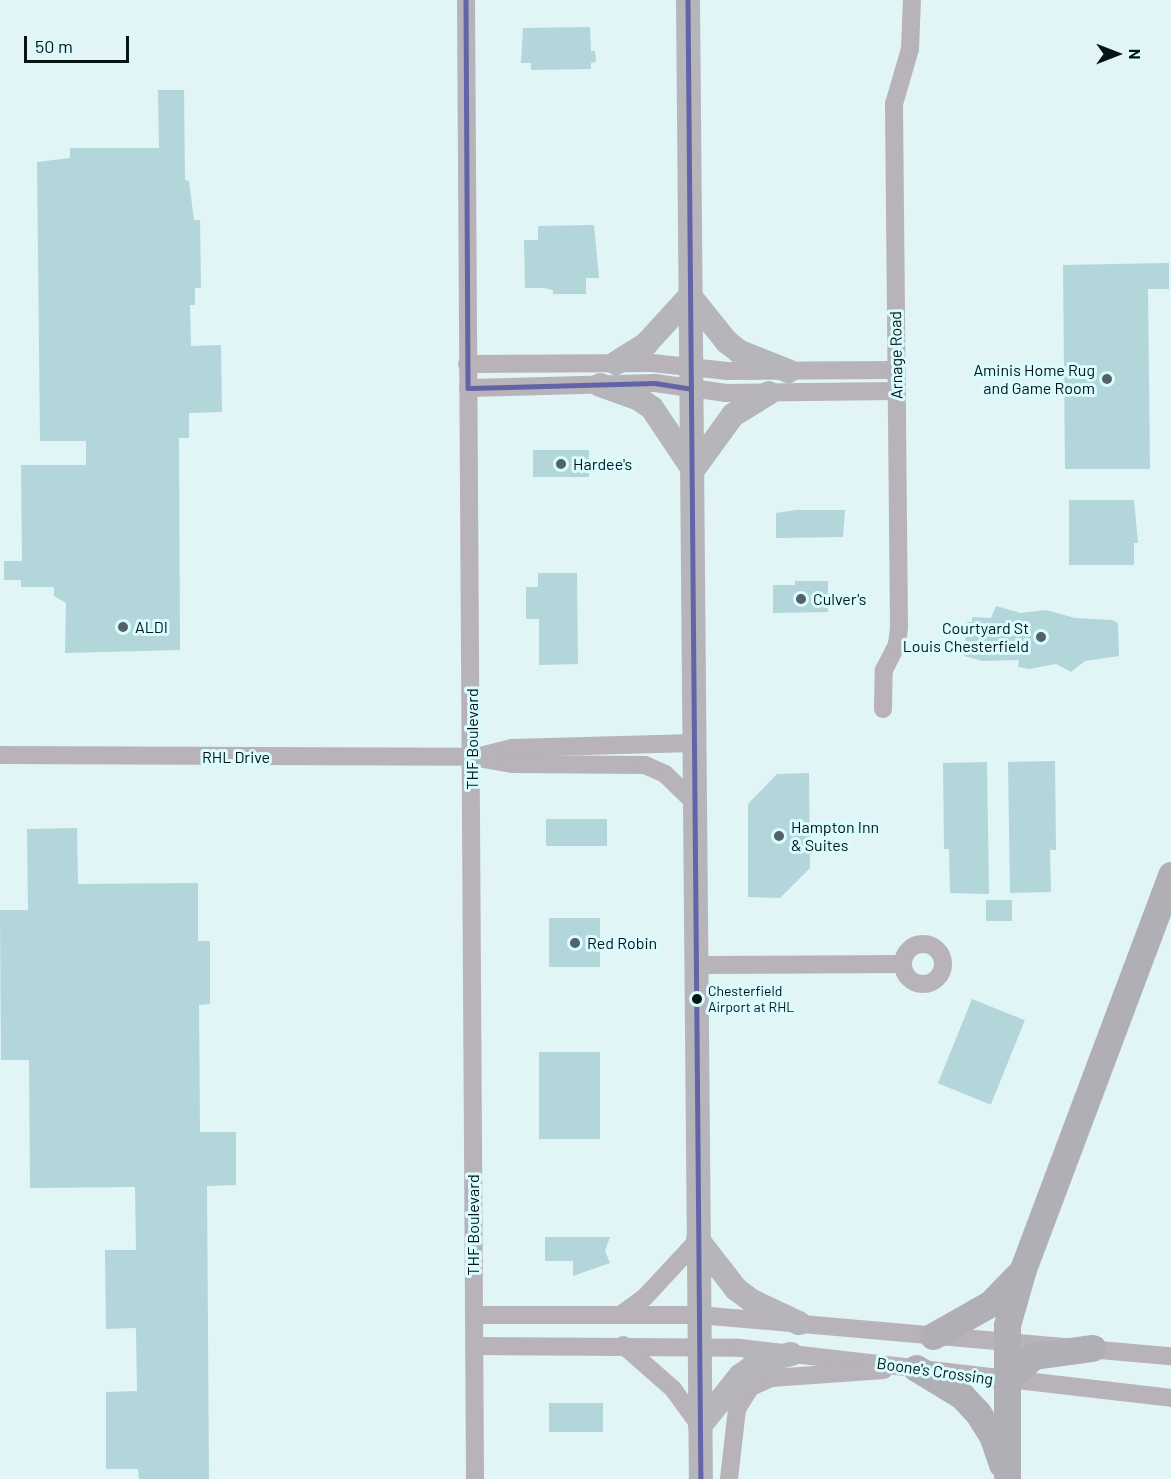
<!DOCTYPE html>
<style>
body{margin:0}
#map{position:relative;width:1171px;height:1479px;overflow:hidden;background:#e1f4f6;font-family:Barlow,sans-serif}
div>[style]{position:absolute}
.building>*{inset:0;background:#b2d6da;transform-origin:0 0}
.minor>*{height:18px;margin:-9px;padding:0 9px;transform-origin:9px;border-radius:9px;background:#b8b3b9}
.minor>.ring{margin:-9px;padding:0;box-sizing:content-box;background:none;border:18px solid #b8b3b9;border-radius:50%}
.major>*{height:24px;margin:-12px;padding:0 12px;transform-origin:12px;border-radius:12px;background:#b6b5ba}
.highway>*{height:27px;margin:-13.5px;padding:0 13.5px;transform-origin:13.5px;border-radius:13.5px;background:#b0afb5}
.bus-1>*{height:4.5px;margin:-2.25px;padding:0 2.25px;transform-origin:2.25px;border-radius:2.25px;background:#6364a8}
.dots>*{width:16px;height:16px;translate:-50% -50%;box-sizing:border-box;border:3px solid #d8fcff;border-radius:50%}
span{translate:-50% -50%;white-space:nowrap;text-align:center;line-height:1.15;-webkit-text-stroke:6px #d8fcff;paint-order:stroke}
.bus-label{font-size:14px;color:#071415}
.left{translate:0 -50%;text-align:left}
.street-label{font-size:16px;color:#071415}
.poi-label{font-size:16px;color:#071415}
.right{translate:-100% -50%;text-align:right}
.north{position:absolute;left:1087px;top:24px;width:60px;height:60px;-webkit-text-stroke:4px #d8fcff;paint-order:stroke;rotate:90deg;font-size:16px;font-weight:700;line-height:24px;text-align:center;color:#071415}
.north::after{content:'';display:block;margin:auto;width:21px;height:27px;background:#071415;clip-path:polygon(50% 0,100% 100%,50% 72%,0 100%)}
.scale{position:absolute;left:24px;top:36px;width:105px;height:27px;box-sizing:border-box;border:3px solid #071415;border-top:0;padding-left:8px;font-size:18px;line-height:21px;white-space:nowrap;color:#071415;-webkit-text-stroke:4px #d8fcff;paint-order:stroke}
</style>
<div id="map">
<div class="building">
<i style="clip-path:polygon(590px 27px,591px 51px,595px 51px,596px 62px,591px 63px,591px 69px,531px 70px,531px 63px,521px 63px,523px 28px)"></i>
<i style="clip-path:polygon(158px 90px,184px 90px,185px 180px,189px 181px,194px 220px,200px 220px,201px 288px,195px 288px,195px 305px,190px 305px,191px 346px,221px 345px,222px 412px,189px 413px,189px 438px,179px 438px,180px 650px,65px 653px,66px 603px,54px 596px,54px 587px,21px 587px,21px 580px,4px 580px,4px 561px,22px 561px,21px 465px,86px 465px,86px 441px,40px 441px,37px 162px,70px 158px,70px 148px,159px 148px)"></i>
<i style="clip-path:polygon(594px 225px,599px 278px,586px 278px,586px 294px,553px 294px,553px 290px,544px 288px,525px 288px,524px 240px,538px 240px,538px 226px)"></i>
<i style="clip-path:polygon(1169px 263px,1169px 289px,1148px 289px,1150px 469px,1065px 469px,1063px 265px)"></i>
<i style="left:533px;top:450px;width:56px;height:27px"></i>
<i style="clip-path:polygon(1069px 500px,1134px 500px,1138px 543px,1134px 543px,1134px 565px,1069px 565px)"></i>
<i style="clip-path:polygon(796px 510px,845px 510px,843px 537px,776px 538px,776px 513px)"></i>
<i style="clip-path:polygon(538px 573px,577px 573px,578px 664px,539px 665px,539px 619px,526px 619px,526px 587px,538px 587px)"></i>
<i style="clip-path:polygon(795px 581px,828px 581px,828px 612px,773px 613px,773px 585px,795px 585px)"></i>
<i style="clip-path:polygon(996px 606px,1021px 613px,1046px 610px,1075px 618px,1112px 620px,1118px 623px,1119px 656px,1085px 661px,1071px 672px,1056px 664px,1029px 669px,1018px 667px,1019px 660px,982px 661px,964px 656px,967px 622px,972px 622px,972px 617px,991px 618px)"></i>
<i style="clip-path:polygon(1055px 761px,1056px 850px,1050px 850px,1051px 892px,1010px 893px,1008px 762px)"></i>
<i style="clip-path:polygon(987px 762px,989px 894px,950px 893px,949px 849px,944px 849px,943px 763px)"></i>
<i style="clip-path:polygon(809px 773px,810px 868px,780px 898px,748px 897px,748px 804px,777px 774px)"></i>
<i style="left:607px;top:819px;width:27px;height:61px;rotate:90deg"></i>
<i style="clip-path:polygon(77px 828px,78px 884px,198px 883px,198px 941px,210px 941px,210px 1004px,199px 1005px,200px 1132px,236px 1132px,236px 1185px,207px 1186px,209px 1479px,139px 1479px,138px 1469px,106px 1469px,106px 1392px,137px 1391px,136px 1328px,106px 1329px,105px 1250px,136px 1250px,135px 1187px,30px 1188px,29px 1060px,1px 1060px,0 910px,28px 910px,27px 829px)"></i>
<i style="left:986px;top:900px;width:26px;height:21px"></i>
<i style="left:549px;top:918px;width:51px;height:49px"></i>
<i style="left:972px;top:999px;width:57px;height:91px;rotate:22deg"></i>
<i style="left:600px;top:1052px;width:87px;height:61px;rotate:90deg"></i>
<i style="clip-path:polygon(545px 1237px,610px 1237px,605px 1251px,610px 1263px,573px 1276px,573px 1261px,545px 1261px)"></i>
<i style="left:603px;top:1403px;width:29px;height:54px;rotate:90deg"></i>
</div>
<div class="minor">
<i style="left:466px;top:0;width:1479px;rotate:89.65deg"></i>
<i style="left:467px;top:364px;width:185px;rotate:-0.3deg"></i>
<i style="left:652px;top:363px;width:76px;rotate:6deg"></i>
<i style="left:728px;top:371px;width:168px;rotate:-0.3deg"></i>
<i style="left:468px;top:388px;width:187px;rotate:-1.5deg"></i>
<i style="left:655px;top:383px;width:72px;rotate:8deg"></i>
<i style="left:726px;top:393px;width:171px;rotate:-0.7deg"></i>
<i style="left:883px;top:709px;width:39px;rotate:-89deg"></i>
<i style="left:884px;top:670px;width:29px;rotate:-63deg"></i>
<i style="left:897px;top:644px;width:17px;rotate:-83deg"></i>
<i style="left:899px;top:627px;width:523px;rotate:-90.55deg"></i>
<i style="left:894px;top:104px;width:57px;rotate:-73.8deg"></i>
<i style="left:910px;top:49px;width:49px;rotate:-87.7deg"></i>
<i style="left:0;top:755px;width:472px;rotate:0.2deg"></i>
<i style="left:472px;top:757px;width:41px;rotate:9.9deg"></i>
<i style="left:512px;top:764px;width:133px;rotate:0.4deg"></i>
<i style="left:645px;top:765px;width:22px;rotate:24deg"></i>
<i style="left:665px;top:774px;width:42px;rotate:44deg"></i>
<i style="left:480px;top:756px;width:33px;rotate:-14deg"></i>
<i style="left:512px;top:748px;width:182px;rotate:-1.6deg"></i>
<i class="ring" style="left:903px;top:944px;width:22px;height:22px"></i>
<i style="left:696px;top:965px;width:207px;rotate:-0.3deg"></i>
<i style="left:623px;top:1313px;width:27px;rotate:-36deg"></i>
<i style="left:645px;top:1297px;width:78px;rotate:-47.1deg"></i>
<i style="left:474px;top:1315px;width:225px"></i>
<i style="left:699px;top:1315px;width:474px;rotate:5deg"></i>
<i style="left:623px;top:1345px;width:67px;rotate:41.3deg"></i>
<i style="left:673px;top:1389px;width:46px;rotate:53.9deg"></i>
<i style="left:474px;top:1346px;width:266px;rotate:0.4deg"></i>
<i style="left:740px;top:1348px;width:434px;rotate:6.6deg"></i>
<i style="left:729px;top:1479px;width:70px;rotate:-83.5deg"></i>
<i style="left:737px;top:1409px;width:26px;rotate:-58deg"></i>
<i style="left:751px;top:1387px;width:22px;rotate:-24deg"></i>
<i style="left:771px;top:1378px;width:113px;rotate:-4deg"></i>
</div>
<div class="major">
<i style="left:688px;top:0;width:1479px;rotate:89.5deg"></i>
<i style="left:690px;top:296px;width:59px;rotate:51.2deg"></i>
<i style="left:727px;top:342px;width:16px;rotate:38deg"></i>
<i style="left:740px;top:352px;width:52px;rotate:21.6deg"></i>
<i style="left:616px;top:363px;width:36px;rotate:-32deg"></i>
<i style="left:646px;top:344px;width:65px;rotate:-47.5deg"></i>
<i style="left:600px;top:385px;width:41px;rotate:19.7deg"></i>
<i style="left:639px;top:399px;width:16px;rotate:35deg"></i>
<i style="left:652px;top:408px;width:72px;rotate:56.3deg"></i>
<i style="left:693px;top:470px;width:68px;rotate:-54deg"></i>
<i style="left:733px;top:415px;width:42px;rotate:-31.4deg"></i>
<i style="left:698px;top:1240px;width:62px;rotate:52.2deg"></i>
<i style="left:736px;top:1289px;width:20px;rotate:37deg"></i>
<i style="left:752px;top:1301px;width:52px;rotate:25.1deg"></i>
<i style="left:700px;top:1426px;width:64px;rotate:-51.3deg"></i>
<i style="left:740px;top:1376px;width:24px;rotate:-36deg"></i>
<i style="left:759px;top:1362px;width:33px;rotate:-14deg"></i>
</div>
<div class="highway">
<i style="left:933px;top:1336px;width:67px;rotate:-29.6deg"></i>
<i style="left:991px;top:1303px;width:39px;rotate:-46deg"></i>
<i style="left:916px;top:1368px;width:54px;rotate:31.3deg"></i>
<i style="left:962px;top:1396px;width:23px;rotate:47deg"></i>
<i style="left:978px;top:1413px;width:26px;rotate:58deg"></i>
<i style="left:992px;top:1435px;width:31px;rotate:71deg"></i>
<i style="left:1005px;top:1381px;width:38px;rotate:-41deg"></i>
<i style="left:1034px;top:1356px;width:59px;rotate:-7.9deg"></i>
<i style="left:1007px;top:1479px;width:154px;rotate:-90deg"></i>
<i style="left:1007px;top:1325px;width:58px;rotate:-74.1deg"></i>
<i style="left:1023px;top:1269px;width:421px;rotate:-69.4deg"></i>
</div>
<div class="bus-1">
<i style="left:466px;top:0;width:388px;rotate:89.7deg"></i>
<i style="left:468px;top:388px;width:187px;rotate:-1.5deg"></i>
<i style="left:655px;top:383px;width:36px;rotate:9deg"></i>
<i style="left:688px;top:0;width:1479px;rotate:89.5deg"></i>
</div>
<div class="dots">
<i style="left:1107px;top:379px;background:#536264"></i>
<i style="left:561px;top:464px;background:#536264"></i>
<i style="left:801px;top:599px;background:#536264"></i>
<i style="left:123px;top:627px;background:#536264"></i>
<i style="left:1041px;top:637px;background:#536264"></i>
<i style="left:779px;top:836px;background:#536264"></i>
<i style="left:575px;top:943px;background:#536264"></i>
<i style="left:697px;top:999px;background:#071415"></i>
</div>
<div class="bus-label">
<span class="left" style="left:708px;top:999px">Chesterfield<br>Airport at RHL</span>
</div>
<div class="street-label">
<span style="left:896px;top:355px;rotate:-91deg">Arnage Road</span>
<span style="left:472px;top:739px;rotate:-90deg">THF Boulevard</span>
<span style="left:236px;top:757px">RHL Drive</span>
<span style="left:473px;top:1225px;rotate:-90deg">THF Boulevard</span>
<span style="left:935px;top:1371px;rotate:8deg">Boone's Crossing</span>
</div>
<div class="poi-label">
<span class="right" style="left:1095px;top:379px">Aminis Home Rug<br>and Game Room</span>
<span class="left" style="left:573px;top:464px">Hardee's</span>
<span class="left" style="left:813px;top:599px">Culver's</span>
<span class="left" style="left:135px;top:627px">ALDI</span>
<span class="right" style="left:1029px;top:637px">Courtyard St<br>Louis Chesterfield</span>
<span class="left" style="left:791px;top:836px">Hampton Inn<br>&amp; Suites</span>
<span class="left" style="left:587px;top:943px">Red Robin</span>
</div>
<div class="north">N</div>
<div class="scale">50 m</div>
</div>
